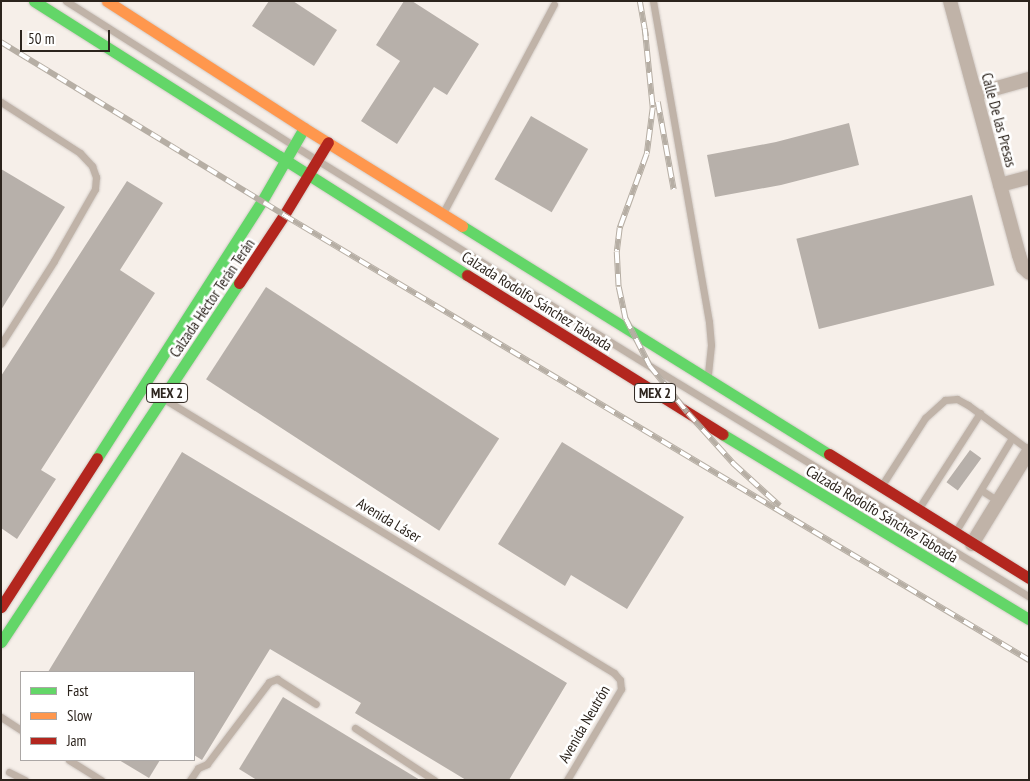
<!DOCTYPE html>
<meta charset="utf-8">
<style>
body{margin:0}
#map{position:relative;width:1030px;height:781px;overflow:hidden;background:#f6efe9;font-family:"PT Sans Narrow",sans-serif}
div>[style]{position:absolute}
.building>*{inset:0;background:#b7b0aa;transform-origin:0 0}
.roads{filter:drop-shadow(0 0 1px #d1cac5) drop-shadow(0 0 1px #d1cac5)}
.lane>*{height:7px;margin:-3.5px;padding:0 3.5px;transform-origin:3.5px;border-radius:3.5px;background:#c0b3a8}
.street>*{height:14px;margin:-7px;padding:0 7px;transform-origin:7px;border-radius:7px;background:#c0b3a8}
.fast>*{height:11px;margin:-5.5px;padding:0 5.5px;transform-origin:5.5px;border-radius:5.5px;background:#63d668}
.slow>*{height:11px;margin:-5.5px;padding:0 5.5px;transform-origin:5.5px;border-radius:5.5px;background:#ff974d}
.jam>*{height:11px;margin:-5.5px;padding:0 5.5px;transform-origin:5.5px;border-radius:5.5px;background:#b3261e}
.rail>*{height:5.5px;margin-top:-2.75px;transform-origin:0;background:repeating-linear-gradient(90deg,#fff 0 11px,#b6aea4 0 22px);box-sizing:border-box;border-block:1px solid #b6aea4}
span{translate:-50% -50%;white-space:nowrap;text-align:center;line-height:1.15;-webkit-text-stroke:5px #fff;paint-order:stroke}
.shield-label span{padding:1px 4px;background:#fff;border:1px solid;border-radius:4px;-webkit-text-stroke-width:0}
.shield-label{font-size:14px;color:#2c241d;font-weight:700}
.street-label{font-size:15px;color:#2c241d}
.frame{position:absolute;inset:0;border:2px solid #2c241d;pointer-events:none}
.legend{position:absolute;left:20px;top:671px;width:175px;height:90px;box-sizing:border-box;background:#fff;border:1px solid #aba7a5;margin:0;padding:6px 9px;list-style:none;font-size:15px;color:#2c241d}
.legend li{display:flex;align-items:center;gap:10px;height:25px}
.legend b{width:25px;border:1px solid #aba7a5}
.scale{position:absolute;left:20px;top:30px;width:90px;height:22px;box-sizing:border-box;border:2px solid #2c241d;border-top:0;padding-left:6px;font-size:15px;line-height:18px;white-space:nowrap;color:#2c241d;-webkit-text-stroke:4px #fff;paint-order:stroke}
</style>
<div id="map">
<div class="building">
<i style="clip-path:polygon(269px 1px,293px 1px,337px 30px,314px 66px,252px 26px)"></i>
<i style="clip-path:polygon(404px 1px,412px 1px,479px 44px,447px 95px,434px 87px,397px 144px,361px 121px,400px 61px,376px 45px)"></i>
<i style="left:531px;top:116px;width:66px;height:73px;rotate:30deg"></i>
<i style="clip-path:polygon(849px 123px,859px 165px,781px 185px,715px 197px,707px 155px,776px 142px)"></i>
<i style="clip-path:polygon(1px 169px,65px 207px,1px 310px)"></i>
<i style="clip-path:polygon(127px 181px,163px 203px,120px 270px,155px 293px,41px 470px,56px 479px,17px 539px,1px 528px,1px 376px)"></i>
<i style="left:972px;top:195px;width:93px;height:181px;rotate:76deg"></i>
<i style="left:266px;top:287px;width:278px;height:110px;rotate:33deg"></i>
<i style="clip-path:polygon(562px 442px,684px 517px,627px 609px,571px 575px,565px 586px,498px 544px)"></i>
<i style="left:970px;top:450px;width:14px;height:40px;rotate:36deg"></i>
<i style="clip-path:polygon(182px 452px,567px 683px,509px 780px,466px 780px,355px 713px,361px 703px,270px 649px,202px 760px,194px 755px,194px 672px,48px 672px)"></i>
<i style="clip-path:polygon(283px 697px,420px 780px,257px 780px,239px 769px)"></i>
<i style="clip-path:polygon(119px 760px,160px 760px,149px 778px)"></i>
</div>
<div class="roads">
<div class="lane">
<i style="left:66px;top:1px;width:269px;rotate:32.4deg"></i>
<i style="left:293px;top:145px;width:420px;rotate:31.8deg"></i>
<i style="left:650px;top:366px;width:443px;rotate:31.3deg"></i>
<i style="left:653px;top:1px;width:326px;rotate:80.1deg"></i>
<i style="left:709px;top:322px;width:23px;rotate:85deg"></i>
<i style="left:711px;top:345px;width:31px;rotate:96deg"></i>
<i style="left:1px;top:102px;width:94px;rotate:32.8deg"></i>
<i style="left:80px;top:153px;width:18px;rotate:47deg"></i>
<i style="left:92px;top:166px;width:12px;rotate:70deg"></i>
<i style="left:96px;top:177px;width:12px;rotate:95deg"></i>
<i style="left:95px;top:189px;width:83px;rotate:119.7deg"></i>
<i style="left:54px;top:261px;width:98px;rotate:122.6deg"></i>
<i style="left:444px;top:211px;width:234px;rotate:-62deg"></i>
<i style="left:164px;top:399px;width:527px;rotate:31.34deg"></i>
<i style="left:614px;top:673px;width:9px;rotate:49deg"></i>
<i style="left:620px;top:680px;width:9px;rotate:84deg"></i>
<i style="left:621px;top:689px;width:106px;rotate:120.7deg"></i>
<i style="left:882px;top:485px;width:80px;rotate:-57.3deg"></i>
<i style="left:925px;top:418px;width:27px;rotate:-42deg"></i>
<i style="left:945px;top:400px;width:12px;rotate:-5deg"></i>
<i style="left:957px;top:399px;width:13px;rotate:29deg"></i>
<i style="left:968px;top:405px;width:76px;rotate:36.4deg"></i>
<i style="left:981px;top:490px;width:20px;rotate:33deg"></i>
<i style="left:919px;top:508px;width:113px;rotate:-57.3deg"></i>
<i style="left:957px;top:529px;width:106px;rotate:-58.9deg"></i>
<i style="left:1px;top:717px;width:24px;rotate:33deg"></i>
<i style="left:355px;top:728px;width:95px;rotate:33.4deg"></i>
<i style="left:69px;top:760px;width:38px;rotate:32deg"></i>
<i style="left:9px;top:772px;width:18px;rotate:27deg"></i>
<i style="left:190px;top:780px;width:14px;rotate:-56deg"></i>
<i style="left:198px;top:768px;width:10px;rotate:-24deg"></i>
<i style="left:207px;top:764px;width:103px;rotate:-52.9deg"></i>
<i style="left:269px;top:682px;width:9px;rotate:-21deg"></i>
<i style="left:277px;top:679px;width:46px;rotate:32.7deg"></i>
</div>
<div class="street">
<i style="left:950px;top:1px;width:263px;rotate:74.8deg"></i>
<i style="left:1019px;top:255px;width:13px;rotate:72deg"></i>
<i style="left:1023px;top:267px;width:8px;rotate:45deg"></i>
<i style="left:976px;top:94px;width:55px;rotate:-15.8deg"></i>
<i style="left:1000px;top:185px;width:30px;rotate:-15deg"></i>
<i style="left:972px;top:544px;width:109px;rotate:-58.5deg"></i>
</div>
<div class="fast">
<i style="left:34px;top:1px;width:512px;rotate:32.33deg"></i>
<i style="left:462px;top:226px;width:432px;rotate:31.9deg"></i>
<i style="left:722px;top:434px;width:358px;rotate:31.1deg"></i>
<i style="left:97px;top:458px;width:305px;rotate:-57.3deg"></i>
<i style="left:262px;top:201px;width:84px;rotate:-60.1deg"></i>
<i style="left:1px;top:642px;width:431px;rotate:-56.5deg"></i>
</div>
<div class="slow">
<i style="left:107px;top:1px;width:234px;rotate:32.8deg"></i>
<i style="left:304px;top:128px;width:186px;rotate:31.8deg"></i>
</div>
<div class="jam">
<i style="left:467px;top:275px;width:301px;rotate:31.9deg"></i>
<i style="left:239px;top:283px;width:82px;rotate:-56.5deg"></i>
<i style="left:284px;top:215px;width:85px;rotate:-58.9deg"></i>
<i style="left:829px;top:454px;width:235px;rotate:31.8deg"></i>
<i style="left:1px;top:607px;width:177px;rotate:-57.2deg"></i>
</div>
</div>
<div class="rail">
<i style="left:640px;top:1px;width:36px;rotate:80deg"></i>
<i style="left:645px;top:29px;width:79px;rotate:84.2deg"></i>
<i style="left:653px;top:108px;width:46px;rotate:97.4deg"></i>
<i style="left:647px;top:154px;width:79px;rotate:110deg"></i>
<i style="left:620px;top:228px;width:24px;rotate:97deg"></i>
<i style="left:617px;top:252px;width:35px;rotate:87deg"></i>
<i style="left:619px;top:287px;width:33px;rotate:78deg"></i>
<i style="left:626px;top:319px;width:53px;rotate:62.9deg"></i>
<i style="left:650px;top:366px;width:60px;rotate:51deg"></i>
<i style="left:688px;top:413px;width:69px;rotate:48deg"></i>
<i style="left:734px;top:464px;width:62px;rotate:42.4deg"></i>
<i style="left:1px;top:42px;width:332px;rotate:31.4deg"></i>
<i style="left:284px;top:215px;width:868px;rotate:30.85deg"></i>
<i style="left:658px;top:102px;width:89px;rotate:79.7deg"></i>
</div>
<div class="shield-label">
<span style="left:167px;top:393px">MEX 2</span>
<span style="left:655px;top:393px">MEX 2</span>
</div>
<div class="street-label">
<span style="left:999px;top:120px;rotate:75deg">Calle De las Presas</span>
<span style="left:212px;top:298px;rotate:-56deg">Calzada Héctor Terán Terán</span>
<span style="left:537px;top:301px;rotate:32deg">Calzada Rodolfo Sánchez Taboada</span>
<span style="left:882px;top:514px;rotate:31deg">Calzada Rodolfo Sánchez Taboada</span>
<span style="left:389px;top:520px;rotate:31deg">Avenida Láser</span>
<span style="left:584px;top:724px;rotate:-60deg">Avenida Neutrón</span>
</div>
<div class="frame"></div>
<ul class="legend">
<li><b style="height:6px;background:#63d668"></b>Fast</li>
<li><b style="height:6px;background:#ff974d"></b>Slow</li>
<li><b style="height:6px;background:#b3261e"></b>Jam</li>
</ul>
<div class="scale">50 m</div>
</div>
